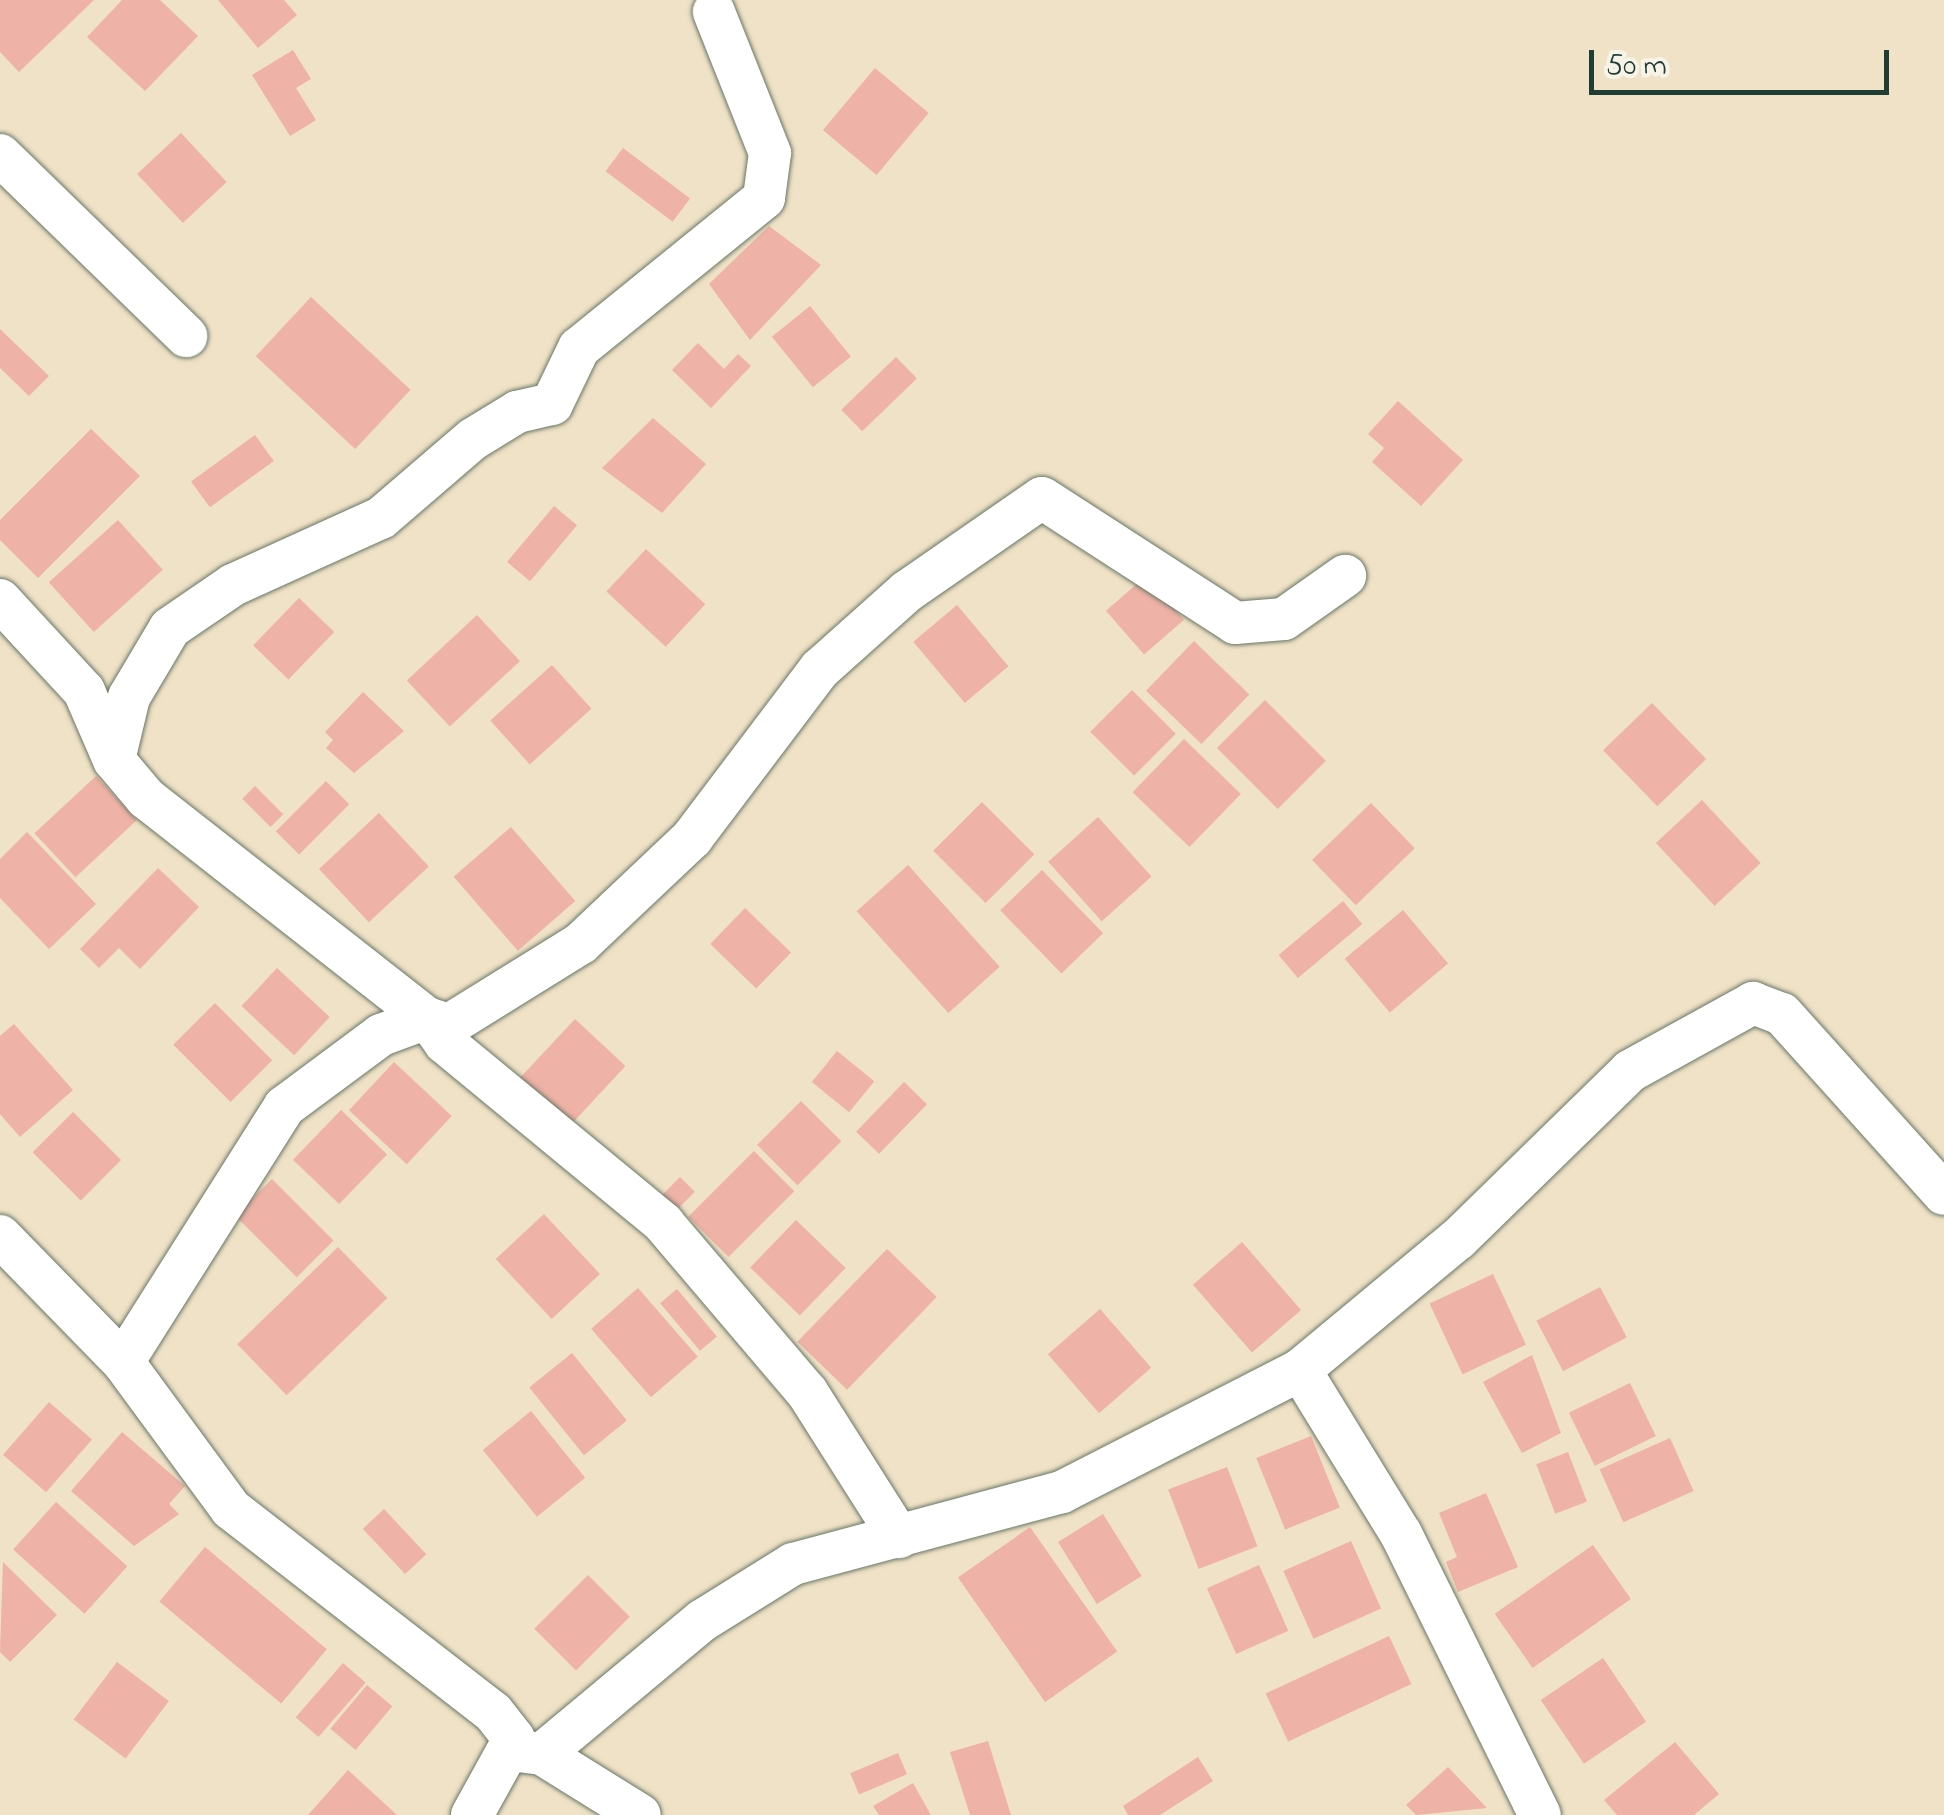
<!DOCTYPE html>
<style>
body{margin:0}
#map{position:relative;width:1944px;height:1815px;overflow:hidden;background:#f0e2c6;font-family:"Indie Flower",sans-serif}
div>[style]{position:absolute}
.building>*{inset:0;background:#eeb2a6;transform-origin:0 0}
.roads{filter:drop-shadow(0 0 2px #687767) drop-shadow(0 0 2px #687767)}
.minor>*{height:42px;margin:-21px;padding:0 21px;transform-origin:21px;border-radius:21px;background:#fff}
span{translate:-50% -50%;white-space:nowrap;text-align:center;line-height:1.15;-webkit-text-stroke:9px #f7f3e8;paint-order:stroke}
.scale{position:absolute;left:1589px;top:50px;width:300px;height:45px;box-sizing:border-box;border:5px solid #1f3d34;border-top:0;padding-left:12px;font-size:30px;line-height:35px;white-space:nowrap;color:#1f3d34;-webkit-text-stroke:8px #f7f3e8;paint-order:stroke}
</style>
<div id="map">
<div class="building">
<i style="clip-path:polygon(0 0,94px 0,19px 72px,0 52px)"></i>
<i style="clip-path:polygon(122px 0,160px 0,198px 36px,145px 91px,87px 37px)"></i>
<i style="clip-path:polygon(218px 0,284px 0,297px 15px,258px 48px)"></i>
<i style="clip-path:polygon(293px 50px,311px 79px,296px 88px,316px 120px,290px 136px,252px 75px)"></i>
<i style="left:875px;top:68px;width:70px;height:81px;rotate:40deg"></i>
<i style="left:181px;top:133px;width:67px;height:60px;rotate:47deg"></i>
<i style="left:623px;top:148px;width:84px;height:29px;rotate:37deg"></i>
<i style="clip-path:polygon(769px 226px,821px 265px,750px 340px,709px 284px)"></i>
<i style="left:311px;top:297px;width:136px;height:81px;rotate:43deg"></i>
<i style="left:810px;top:306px;width:65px;height:49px;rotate:51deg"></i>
<i style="clip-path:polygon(0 329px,49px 376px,29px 396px,0 368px)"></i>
<i style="clip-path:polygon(698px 343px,724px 369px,738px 354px,751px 366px,711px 408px,672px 370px)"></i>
<i style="left:896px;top:357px;width:30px;height:76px;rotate:46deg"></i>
<i style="clip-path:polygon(1398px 401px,1463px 460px,1421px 506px,1372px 462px,1384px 448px,1368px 434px)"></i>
<i style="clip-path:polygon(653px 418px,706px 464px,662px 513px,602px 468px)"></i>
<i style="clip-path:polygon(91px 429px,140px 476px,38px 578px,0 540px,0 520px)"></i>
<i style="left:255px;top:435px;width:32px;height:79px;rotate:54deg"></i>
<i style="left:554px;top:506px;width:30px;height:73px;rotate:40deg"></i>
<i style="left:118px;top:520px;width:67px;height:93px;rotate:48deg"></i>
<i style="left:646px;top:549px;width:81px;height:58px;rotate:43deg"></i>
<i style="left:1146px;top:576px;width:58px;height:53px;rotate:49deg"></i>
<i style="left:299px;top:598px;width:49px;height:66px;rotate:44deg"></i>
<i style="left:957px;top:605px;width:80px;height:57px;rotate:50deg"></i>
<i style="left:477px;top:615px;width:63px;height:96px;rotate:47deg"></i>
<i style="left:1194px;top:641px;width:77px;height:69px;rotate:44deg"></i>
<i style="left:552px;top:665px;width:59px;height:83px;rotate:48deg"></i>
<i style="left:1132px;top:690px;width:62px;height:59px;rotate:45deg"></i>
<i style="clip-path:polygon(363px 692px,404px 731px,354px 773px,326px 748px,333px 740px,325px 732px)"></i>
<i style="left:1265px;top:700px;width:86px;height:68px;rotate:45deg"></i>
<i style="left:1652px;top:703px;width:78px;height:68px;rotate:46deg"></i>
<i style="left:1184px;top:739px;width:79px;height:74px;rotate:44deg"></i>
<i style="left:96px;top:776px;width:60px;height:84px;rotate:47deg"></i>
<i style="left:326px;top:781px;width:33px;height:71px;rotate:45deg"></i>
<i style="left:255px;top:786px;width:40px;height:18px;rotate:45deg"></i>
<i style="left:1702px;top:800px;width:86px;height:63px;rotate:47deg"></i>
<i style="left:982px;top:802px;width:74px;height:69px;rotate:45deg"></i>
<i style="left:1371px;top:803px;width:63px;height:82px;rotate:46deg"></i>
<i style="left:379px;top:813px;width:73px;height:82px;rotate:47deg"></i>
<i style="left:1098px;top:817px;width:80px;height:67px;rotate:48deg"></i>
<i style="left:511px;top:827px;width:98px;height:76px;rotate:49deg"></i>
<i style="clip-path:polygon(27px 832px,96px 904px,49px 949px,0 898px,0 859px)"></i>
<i style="left:908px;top:865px;width:137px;height:69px;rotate:48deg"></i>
<i style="clip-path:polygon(158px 868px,199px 907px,140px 969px,119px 948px,99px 968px,80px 949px)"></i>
<i style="left:1042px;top:870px;width:88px;height:58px;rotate:46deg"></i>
<i style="left:1343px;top:901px;width:30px;height:84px;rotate:50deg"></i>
<i style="left:745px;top:908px;width:64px;height:50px;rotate:44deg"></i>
<i style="left:1403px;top:910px;width:70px;height:76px;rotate:50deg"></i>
<i style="left:277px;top:968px;width:72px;height:52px;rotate:43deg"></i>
<i style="left:215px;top:1003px;width:81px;height:59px;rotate:45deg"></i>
<i style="left:575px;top:1019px;width:69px;height:89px;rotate:43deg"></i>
<i style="clip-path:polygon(14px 1024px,73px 1090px,20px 1137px,0 1114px,0 1036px)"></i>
<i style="left:837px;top:1051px;width:48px;height:40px;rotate:39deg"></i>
<i style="left:394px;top:1062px;width:79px;height:66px;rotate:43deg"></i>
<i style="left:904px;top:1082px;width:32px;height:69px;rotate:44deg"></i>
<i style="left:801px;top:1101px;width:57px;height:62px;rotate:45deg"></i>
<i style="left:341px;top:1110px;width:64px;height:69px;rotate:44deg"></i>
<i style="left:73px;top:1112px;width:68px;height:57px;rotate:45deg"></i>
<i style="left:754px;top:1151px;width:57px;height:93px;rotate:45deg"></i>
<i style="left:680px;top:1177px;width:21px;height:25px;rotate:45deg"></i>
<i style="left:272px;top:1179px;width:87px;height:52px;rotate:45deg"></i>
<i style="left:544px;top:1214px;width:82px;height:66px;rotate:47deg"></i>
<i style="left:796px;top:1220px;width:69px;height:66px;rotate:44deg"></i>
<i style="left:1242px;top:1242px;width:90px;height:65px;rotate:49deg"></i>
<i style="left:338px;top:1247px;width:71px;height:140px;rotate:46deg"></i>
<i style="left:887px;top:1249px;width:69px;height:129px;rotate:44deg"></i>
<i style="left:1493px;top:1274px;width:78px;height:70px;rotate:65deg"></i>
<i style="left:1600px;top:1287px;width:57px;height:72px;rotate:62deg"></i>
<i style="left:638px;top:1288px;width:91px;height:62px;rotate:49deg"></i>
<i style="left:677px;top:1289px;width:62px;height:22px;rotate:50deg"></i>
<i style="left:1100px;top:1309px;width:78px;height:69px;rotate:49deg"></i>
<i style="left:572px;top:1353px;width:87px;height:55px;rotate:51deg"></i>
<i style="clip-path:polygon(1532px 1355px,1561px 1433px,1522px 1453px,1483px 1382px)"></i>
<i style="left:1630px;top:1383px;width:59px;height:68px;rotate:64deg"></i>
<i style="left:49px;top:1402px;width:57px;height:70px;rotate:41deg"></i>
<i style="left:531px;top:1411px;width:86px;height:62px;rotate:51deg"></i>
<i style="clip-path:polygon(122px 1432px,185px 1486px,169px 1504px,179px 1514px,134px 1546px,71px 1491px)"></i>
<i style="left:1311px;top:1436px;width:77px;height:59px;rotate:68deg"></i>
<i style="left:1670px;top:1438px;width:58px;height:77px;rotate:66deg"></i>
<i style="left:1568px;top:1452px;width:53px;height:34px;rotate:69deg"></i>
<i style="left:1227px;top:1467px;width:85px;height:63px;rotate:69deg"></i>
<i style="clip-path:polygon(1486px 1493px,1518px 1567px,1458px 1592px,1446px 1562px,1457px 1557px,1439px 1513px)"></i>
<i style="left:56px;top:1502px;width:96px;height:64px;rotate:42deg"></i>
<i style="left:384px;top:1509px;width:62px;height:29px;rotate:47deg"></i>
<i style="left:1103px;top:1514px;width:73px;height:53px;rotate:58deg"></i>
<i style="left:1030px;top:1527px;width:152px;height:88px;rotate:55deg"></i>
<i style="left:1351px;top:1541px;width:74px;height:74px;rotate:66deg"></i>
<i style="left:1593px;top:1545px;width:66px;height:120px;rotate:55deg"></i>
<i style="left:205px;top:1547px;width:159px;height:71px;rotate:40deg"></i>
<i style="clip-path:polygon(3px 1562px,57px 1615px,10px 1662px,0 1652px)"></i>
<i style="left:1259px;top:1565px;width:72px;height:57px;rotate:66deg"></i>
<i style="left:588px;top:1575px;width:59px;height:76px;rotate:45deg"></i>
<i style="left:1389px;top:1636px;width:53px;height:136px;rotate:65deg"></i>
<i style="left:1603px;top:1658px;width:77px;height:75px;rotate:56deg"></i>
<i style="left:117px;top:1662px;width:65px;height:72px;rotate:37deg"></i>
<i style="left:343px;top:1663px;width:30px;height:72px;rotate:41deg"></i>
<i style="left:367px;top:1685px;width:33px;height:57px;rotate:40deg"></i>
<i style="clip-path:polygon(988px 1741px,1011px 1815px,970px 1815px,950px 1752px)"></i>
<i style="clip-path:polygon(1675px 1742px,1719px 1794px,1694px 1815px,1617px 1815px,1604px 1800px)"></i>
<i style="left:898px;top:1753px;width:23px;height:52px;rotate:67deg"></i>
<i style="clip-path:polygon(1198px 1757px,1213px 1781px,1160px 1815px,1128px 1815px,1123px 1806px)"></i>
<i style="clip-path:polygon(1448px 1767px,1487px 1808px,1416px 1815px,1406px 1805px)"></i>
<i style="clip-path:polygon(348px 1770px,397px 1815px,308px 1815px)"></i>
<i style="clip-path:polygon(913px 1783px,931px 1815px,879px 1815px,873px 1806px)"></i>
</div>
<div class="roads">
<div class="minor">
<i style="left:0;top:155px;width:260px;rotate:44.2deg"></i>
<i style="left:0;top:600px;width:124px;rotate:47.3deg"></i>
<i style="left:84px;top:691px;width:75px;rotate:66.5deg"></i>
<i style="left:114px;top:760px;width:50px;rotate:49.9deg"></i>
<i style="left:146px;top:798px;width:357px;rotate:38.1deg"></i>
<i style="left:427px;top:1018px;width:31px;rotate:54deg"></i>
<i style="left:445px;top:1043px;width:283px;rotate:39.5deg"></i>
<i style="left:663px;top:1223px;width:222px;rotate:49.6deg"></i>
<i style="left:807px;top:1392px;width:172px;rotate:57.6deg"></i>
<i style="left:114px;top:760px;width:65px;rotate:-76.6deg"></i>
<i style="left:129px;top:697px;width:80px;rotate:-59.3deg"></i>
<i style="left:170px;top:628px;width:76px;rotate:-34.3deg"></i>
<i style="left:233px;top:585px;width:162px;rotate:-24.4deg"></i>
<i style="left:381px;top:518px;width:121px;rotate:-40.7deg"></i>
<i style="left:473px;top:439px;width:52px;rotate:-31.5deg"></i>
<i style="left:517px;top:412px;width:36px;rotate:-13deg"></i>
<i style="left:552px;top:404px;width:62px;rotate:-64.3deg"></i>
<i style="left:579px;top:348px;width:238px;rotate:-39deg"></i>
<i style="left:764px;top:198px;width:45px;rotate:-82.4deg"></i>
<i style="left:770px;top:153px;width:152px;rotate:-111.7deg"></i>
<i style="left:0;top:1236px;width:176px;rotate:45.7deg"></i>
<i style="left:123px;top:1362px;width:182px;rotate:53.7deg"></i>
<i style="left:231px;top:1509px;width:331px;rotate:37.8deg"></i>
<i style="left:493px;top:1712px;width:34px;rotate:52deg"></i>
<i style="left:514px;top:1739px;width:87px;rotate:118.9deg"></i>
<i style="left:123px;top:1362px;width:302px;rotate:-57.7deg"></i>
<i style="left:284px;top:1107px;width:121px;rotate:-36.6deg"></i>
<i style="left:381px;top:1035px;width:49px;rotate:-20.3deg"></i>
<i style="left:427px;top:1018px;width:23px;rotate:18deg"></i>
<i style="left:449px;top:1025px;width:155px;rotate:-31.8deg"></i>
<i style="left:581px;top:943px;width:153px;rotate:-43.4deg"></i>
<i style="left:692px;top:838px;width:212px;rotate:-52.9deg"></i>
<i style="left:820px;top:669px;width:115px;rotate:-41.8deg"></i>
<i style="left:906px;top:592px;width:165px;rotate:-34.7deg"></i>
<i style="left:1042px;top:498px;width:230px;rotate:32.9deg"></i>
<i style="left:1235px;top:623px;width:49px;rotate:-4.7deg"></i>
<i style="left:1284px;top:619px;width:75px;rotate:-35.2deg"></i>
<i style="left:1300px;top:1370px;width:193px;rotate:58.4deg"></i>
<i style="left:1401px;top:1534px;width:313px;rotate:63.7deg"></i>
<i style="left:510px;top:1750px;width:32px;rotate:7deg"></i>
<i style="left:542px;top:1754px;width:209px;rotate:-39.8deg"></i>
<i style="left:703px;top:1620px;width:106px;rotate:-31.9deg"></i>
<i style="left:793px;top:1564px;width:278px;rotate:-15deg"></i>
<i style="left:1062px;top:1492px;width:267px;rotate:-27.1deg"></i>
<i style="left:1300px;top:1370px;width:205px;rotate:-39.7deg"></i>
<i style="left:1458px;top:1239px;width:240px;rotate:-44.3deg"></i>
<i style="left:1630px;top:1071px;width:141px;rotate:-28.9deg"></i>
<i style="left:1753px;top:1003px;width:31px;rotate:21deg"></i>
<i style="left:1782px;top:1014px;width:242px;rotate:48deg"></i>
<i style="left:542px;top:1754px;width:115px;rotate:31.9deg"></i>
</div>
</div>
<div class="scale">50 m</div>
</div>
